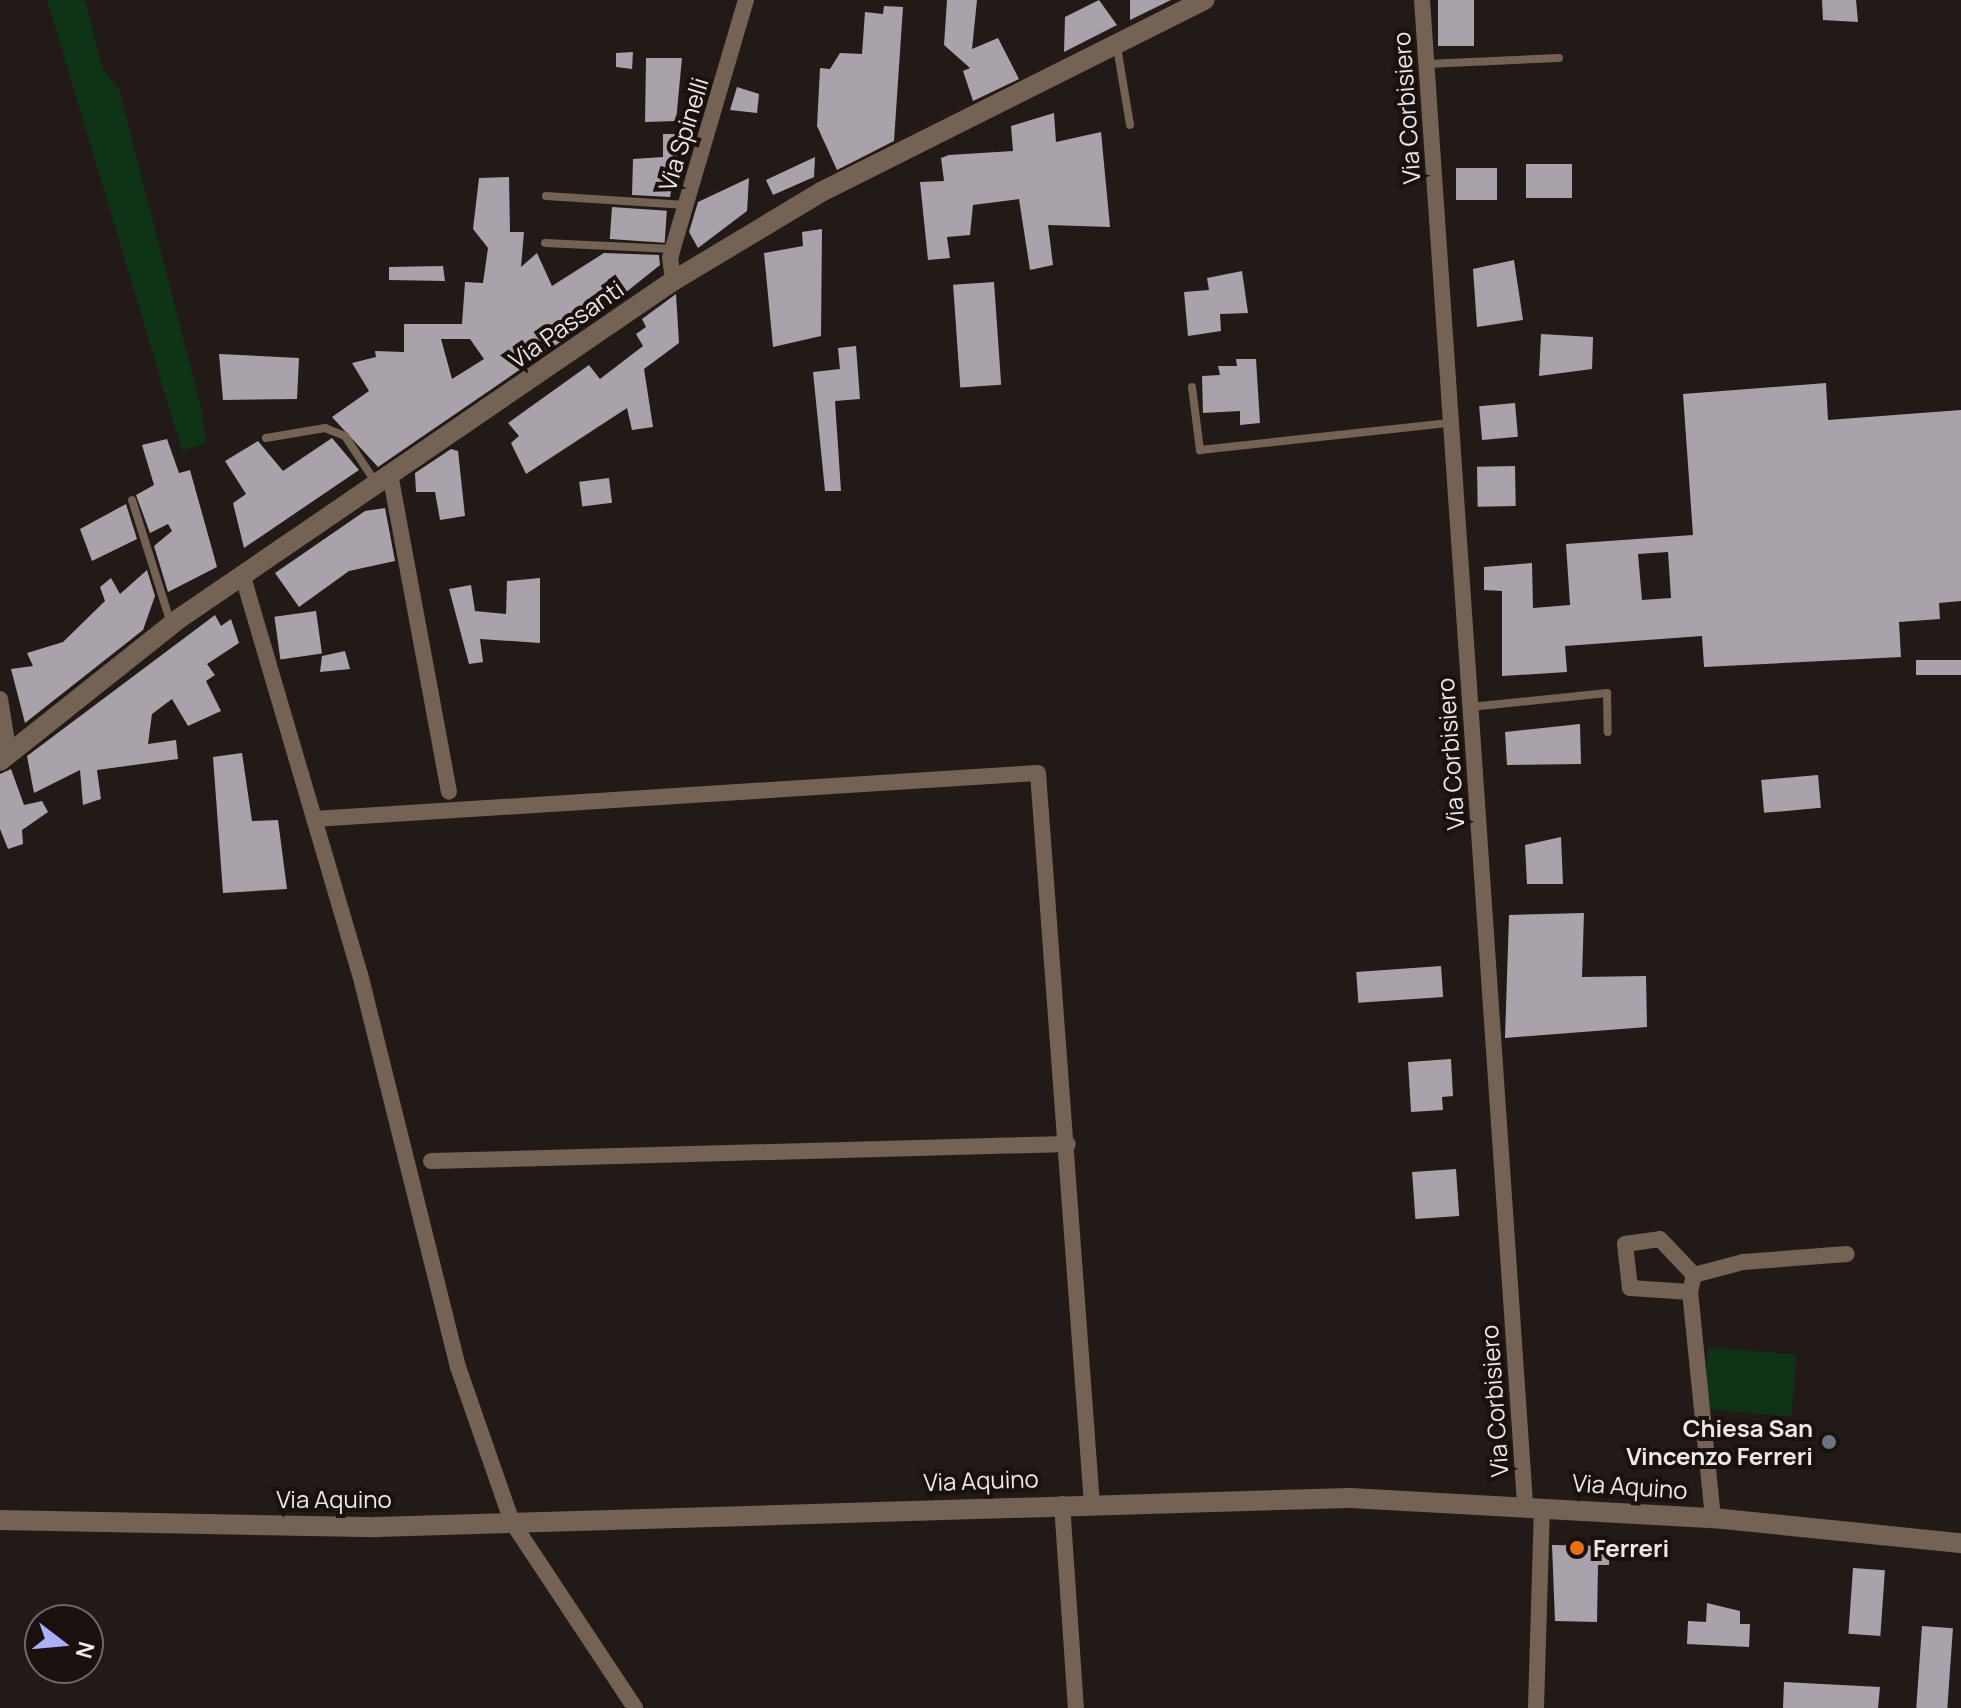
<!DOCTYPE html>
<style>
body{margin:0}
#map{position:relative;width:1961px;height:1708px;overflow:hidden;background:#221a16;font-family:Manrope,sans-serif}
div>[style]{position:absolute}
.green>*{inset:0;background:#0f3317;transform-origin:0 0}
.building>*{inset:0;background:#a9a2aa;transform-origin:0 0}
.service>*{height:8px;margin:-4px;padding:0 4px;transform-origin:4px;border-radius:4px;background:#746254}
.minor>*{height:16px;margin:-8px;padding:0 8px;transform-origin:8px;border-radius:8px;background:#746254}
.tertiary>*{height:20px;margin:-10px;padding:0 10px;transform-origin:10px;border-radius:10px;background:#746254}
.dots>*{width:22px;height:22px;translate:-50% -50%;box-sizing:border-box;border:4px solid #18110d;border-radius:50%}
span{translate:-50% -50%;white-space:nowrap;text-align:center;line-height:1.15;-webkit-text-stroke:8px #18110d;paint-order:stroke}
.street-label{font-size:24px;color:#eee9e6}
.poi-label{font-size:24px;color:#eee9e6;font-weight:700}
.right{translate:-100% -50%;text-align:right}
.left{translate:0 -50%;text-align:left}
.north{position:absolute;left:24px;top:1604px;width:80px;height:80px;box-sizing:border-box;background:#18110d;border:2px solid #6e6764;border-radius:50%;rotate:106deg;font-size:22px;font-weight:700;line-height:32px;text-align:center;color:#eee9e6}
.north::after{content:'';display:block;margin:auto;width:28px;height:36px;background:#aab0fb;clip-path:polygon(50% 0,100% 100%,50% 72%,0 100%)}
</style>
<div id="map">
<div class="green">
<i style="clip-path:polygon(47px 0,85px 0,103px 69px,119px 89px,202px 412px,206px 443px,182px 451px)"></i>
<i style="left:1708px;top:1347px;width:89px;height:62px;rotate:5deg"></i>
</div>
<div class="building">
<i style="clip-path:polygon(947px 0,977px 0,972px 49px,998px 38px,1019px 79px,973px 101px,963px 71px,970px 68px,944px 45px)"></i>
<i style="clip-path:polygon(1099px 0,1117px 25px,1064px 52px,1065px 17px)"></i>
<i style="clip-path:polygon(1130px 0,1171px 0,1130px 20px)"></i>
<i style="left:1438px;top:0;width:36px;height:46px"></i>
<i style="clip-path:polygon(1822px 0,1856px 0,1858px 22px,1823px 20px)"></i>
<i style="clip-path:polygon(884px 6px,903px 7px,894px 141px,837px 170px,817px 126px,820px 68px,830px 69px,840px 53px,862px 54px,865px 12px,883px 14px)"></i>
<i style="clip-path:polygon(633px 52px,632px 69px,616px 67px,616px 53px)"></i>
<i style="clip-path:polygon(646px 58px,682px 58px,676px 121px,645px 122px)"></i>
<i style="clip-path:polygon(737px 87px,759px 94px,757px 113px,730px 110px)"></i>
<i style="clip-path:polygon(1054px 113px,1056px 142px,1101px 132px,1110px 227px,1048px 225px,1053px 265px,1030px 270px,1019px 199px,973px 205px,970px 235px,947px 237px,950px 258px,928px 260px,920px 182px,944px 181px,941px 158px,949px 155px,1013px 151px,1011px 126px)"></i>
<i style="clip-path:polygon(663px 134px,681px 134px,670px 197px,632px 195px,633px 159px,663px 157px)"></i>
<i style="clip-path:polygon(815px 157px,814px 177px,773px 195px,766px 180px)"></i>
<i style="left:1572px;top:164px;width:34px;height:46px;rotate:90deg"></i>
<i style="left:1497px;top:168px;width:32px;height:41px;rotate:90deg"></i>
<i style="clip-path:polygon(evenodd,509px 177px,510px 232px,524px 232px,521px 267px,537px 253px,552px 286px,604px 253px,659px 255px,660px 265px,600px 313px,559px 328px,566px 338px,378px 467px,332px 417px,369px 391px,352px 363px,376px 357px,375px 351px,404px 352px,404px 324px,462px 324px,465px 282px,483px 283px,488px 248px,473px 229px,479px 178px,509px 177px,441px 339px,470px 339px,484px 359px,452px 379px,441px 339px)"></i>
<i style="clip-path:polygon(749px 178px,747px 211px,698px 248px,689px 232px,698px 202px)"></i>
<i style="left:612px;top:207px;width:55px;height:32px;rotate:4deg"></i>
<i style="clip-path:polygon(822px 229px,821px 336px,773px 347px,764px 253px,803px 246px,802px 232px)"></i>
<i style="clip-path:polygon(1514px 260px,1523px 320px,1477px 327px,1473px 269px)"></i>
<i style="clip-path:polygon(443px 266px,445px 281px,389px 280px,389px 267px)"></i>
<i style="clip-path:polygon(1242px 271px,1248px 313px,1220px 314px,1221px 331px,1188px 336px,1184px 292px,1209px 290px,1207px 278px)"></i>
<i style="left:994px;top:282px;width:103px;height:41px;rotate:86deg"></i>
<i style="clip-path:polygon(676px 294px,679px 343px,644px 369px,653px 427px,632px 430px,627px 408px,526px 474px,511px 443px,519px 436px,508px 423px,589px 365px,600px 379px,643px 346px,636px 334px,646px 327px,642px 319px)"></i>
<i style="clip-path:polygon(1541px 334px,1593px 337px,1592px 369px,1539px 376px)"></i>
<i style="clip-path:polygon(856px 346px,860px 399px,835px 401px,841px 491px,825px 491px,813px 372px,840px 369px,838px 348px)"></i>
<i style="clip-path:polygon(219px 354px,299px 358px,297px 399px,223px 400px)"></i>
<i style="clip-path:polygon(1236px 359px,1256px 359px,1260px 423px,1240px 425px,1240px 411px,1203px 413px,1202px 376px,1220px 375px,1218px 366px,1237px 366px)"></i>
<i style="clip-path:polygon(evenodd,1826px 383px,1828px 420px,1961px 410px,1961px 601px,1939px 603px,1940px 619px,1899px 622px,1901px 657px,1704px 667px,1702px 636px,1565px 646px,1567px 672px,1502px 676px,1502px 591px,1484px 590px,1484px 567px,1532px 563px,1533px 608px,1570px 605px,1566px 544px,1693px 535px,1683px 394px,1826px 383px,1668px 552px,1671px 598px,1642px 600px,1638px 554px,1668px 552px)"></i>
<i style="left:1515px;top:403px;width:34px;height:36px;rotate:85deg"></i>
<i style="clip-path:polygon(332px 438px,359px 470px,244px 548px,233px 503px,246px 494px,225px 461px,258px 441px,283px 471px)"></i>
<i style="clip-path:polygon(167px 439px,179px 473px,190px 470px,217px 567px,168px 592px,154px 546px,172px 531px,168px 524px,150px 533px,136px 495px,154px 485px,142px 445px)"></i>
<i style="clip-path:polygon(451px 449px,458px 451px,465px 516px,440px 520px,435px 492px,416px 492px,415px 473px)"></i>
<i style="left:1515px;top:466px;width:40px;height:38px;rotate:89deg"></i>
<i style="left:609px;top:478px;width:25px;height:30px;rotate:83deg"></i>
<i style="clip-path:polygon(126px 504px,137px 539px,92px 561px,80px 529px)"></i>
<i style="clip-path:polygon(385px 508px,395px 561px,349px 571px,299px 607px,275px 573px,365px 511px)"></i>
<i style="clip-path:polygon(147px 570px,155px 596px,143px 630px,25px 723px,11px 669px,33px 666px,27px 653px,63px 642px,105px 601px,100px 587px,111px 578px,120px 594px)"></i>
<i style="clip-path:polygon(540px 578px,540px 643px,480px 639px,483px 662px,469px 664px,449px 589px,471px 585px,475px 611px,506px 614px,507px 581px)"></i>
<i style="left:316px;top:611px;width:43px;height:42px;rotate:82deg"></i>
<i style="clip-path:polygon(215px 615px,221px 626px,231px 619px,239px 643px,207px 664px,215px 675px,206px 681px,221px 711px,188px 726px,172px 699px,152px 714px,148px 744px,176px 740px,178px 759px,97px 770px,101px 799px,83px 805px,80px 770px,34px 793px,27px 756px)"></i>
<i style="clip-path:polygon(345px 651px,350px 669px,320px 672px,322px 656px)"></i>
<i style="left:1961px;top:660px;width:15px;height:45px;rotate:90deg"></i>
<i style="clip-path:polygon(1580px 724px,1581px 764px,1507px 765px,1505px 732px)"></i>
<i style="clip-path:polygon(242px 753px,252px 821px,278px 820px,287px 889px,223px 893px,213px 757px)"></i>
<i style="clip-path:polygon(11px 769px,24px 805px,42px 801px,48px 812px,22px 830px,23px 844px,8px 849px,0 829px,0 774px)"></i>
<i style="left:1818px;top:775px;width:33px;height:57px;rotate:85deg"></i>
<i style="clip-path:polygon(1561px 837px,1563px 884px,1527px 884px,1525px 845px)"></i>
<i style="clip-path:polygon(1584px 913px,1582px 977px,1646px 976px,1647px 1027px,1505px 1038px,1509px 915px)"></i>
<i style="left:1441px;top:966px;width:31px;height:85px;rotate:86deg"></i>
<i style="clip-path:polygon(1451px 1059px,1453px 1096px,1442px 1097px,1443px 1110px,1411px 1112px,1408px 1062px)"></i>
<i style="left:1456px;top:1169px;width:47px;height:44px;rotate:86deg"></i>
<i style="clip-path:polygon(1552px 1545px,1610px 1546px,1609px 1565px,1598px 1565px,1597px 1622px,1555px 1621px)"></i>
<i style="left:1853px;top:1568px;width:32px;height:66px;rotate:4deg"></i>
<i style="clip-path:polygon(1707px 1603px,1740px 1611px,1740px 1624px,1750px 1624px,1749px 1647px,1687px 1644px,1688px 1621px,1706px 1622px)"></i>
<i style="left:1922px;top:1626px;width:31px;height:82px;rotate:4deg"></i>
<i style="clip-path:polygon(1784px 1682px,1880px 1687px,1878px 1708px,1783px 1708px)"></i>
</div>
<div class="service">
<i style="left:1117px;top:47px;width:79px;rotate:80.5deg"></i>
<i style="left:1427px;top:64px;width:132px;rotate:-2.6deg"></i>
<i style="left:546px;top:196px;width:140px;rotate:3.7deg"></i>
<i style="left:545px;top:243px;width:128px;rotate:2.7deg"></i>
<i style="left:1192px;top:387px;width:64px;rotate:82.8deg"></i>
<i style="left:1200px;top:450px;width:251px;rotate:-6.2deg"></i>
<i style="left:266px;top:438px;width:60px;rotate:-9.6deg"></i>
<i style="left:325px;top:428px;width:22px;rotate:22deg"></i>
<i style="left:345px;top:436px;width:56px;rotate:56.6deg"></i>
<i style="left:132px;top:500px;width:130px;rotate:72.5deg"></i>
<i style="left:1470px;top:707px;width:138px;rotate:-5.8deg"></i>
<i style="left:1607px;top:693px;width:39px;rotate:89deg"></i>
</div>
<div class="minor">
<i style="left:1422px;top:0;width:1509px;rotate:86.08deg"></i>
<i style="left:673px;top:281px;width:23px;rotate:-97deg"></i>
<i style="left:670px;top:258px;width:269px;rotate:-73.6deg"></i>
<i style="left:391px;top:479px;width:318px;rotate:79.5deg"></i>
<i style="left:243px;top:577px;width:414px;rotate:73.6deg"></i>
<i style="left:360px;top:974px;width:405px;rotate:76deg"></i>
<i style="left:458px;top:1367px;width:164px;rotate:70.8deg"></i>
<i style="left:512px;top:1522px;width:223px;rotate:56.5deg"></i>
<i style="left:0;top:699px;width:56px;rotate:80.7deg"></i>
<i style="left:314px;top:819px;width:725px;rotate:-3.64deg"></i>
<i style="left:1038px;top:773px;width:733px;rotate:85.78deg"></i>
<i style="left:431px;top:1161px;width:637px;rotate:-1.53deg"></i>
<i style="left:1690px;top:1292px;width:60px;rotate:-176.2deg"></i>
<i style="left:1630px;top:1288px;width:44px;rotate:-96.5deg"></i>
<i style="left:1625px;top:1244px;width:35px;rotate:-8deg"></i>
<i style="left:1660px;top:1239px;width:50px;rotate:46.6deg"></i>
<i style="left:1062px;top:1504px;width:204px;rotate:86.1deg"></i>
<i style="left:1713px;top:1518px;width:227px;rotate:-95.8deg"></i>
<i style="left:1690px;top:1292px;width:17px;rotate:-77deg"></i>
<i style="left:1694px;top:1275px;width:51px;rotate:-14.9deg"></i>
<i style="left:1743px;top:1262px;width:104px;rotate:-4.4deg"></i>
<i style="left:1536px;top:1708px;width:201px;rotate:-88.3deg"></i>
</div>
<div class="tertiary">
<i style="left:0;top:761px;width:230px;rotate:-38.5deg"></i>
<i style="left:180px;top:618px;width:597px;rotate:-34.36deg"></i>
<i style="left:673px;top:281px;width:173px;rotate:-31deg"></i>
<i style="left:821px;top:192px;width:429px;rotate:-26.6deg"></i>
<i style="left:0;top:1520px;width:377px;rotate:1.1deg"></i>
<i style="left:377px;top:1527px;width:973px;rotate:-1.71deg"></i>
<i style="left:1350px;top:1498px;width:364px;rotate:3.2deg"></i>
<i style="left:1713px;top:1518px;width:249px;rotate:5.8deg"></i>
</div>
<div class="dots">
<i style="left:1829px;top:1442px;background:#6b7280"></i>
<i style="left:1577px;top:1548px;background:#e8710a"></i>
</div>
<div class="street-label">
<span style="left:1406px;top:108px;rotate:-94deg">Via Corbisiero</span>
<span style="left:683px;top:134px;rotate:-73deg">Via Spinelli</span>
<span style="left:566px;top:324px;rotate:-35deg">Via Passanti</span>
<span style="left:1450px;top:754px;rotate:-94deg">Via Corbisiero</span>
<span style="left:1494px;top:1401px;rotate:-94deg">Via Corbisiero</span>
<span style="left:981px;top:1480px;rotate:-2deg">Via Aquino</span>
<span style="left:1630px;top:1486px;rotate:4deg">Via Aquino</span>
<span style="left:334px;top:1499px">Via Aquino</span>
</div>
<div class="poi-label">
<span class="right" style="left:1813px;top:1442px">Chiesa San<br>Vincenzo Ferreri</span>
<span class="left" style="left:1593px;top:1548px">Ferreri</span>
</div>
<div class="north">N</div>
</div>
